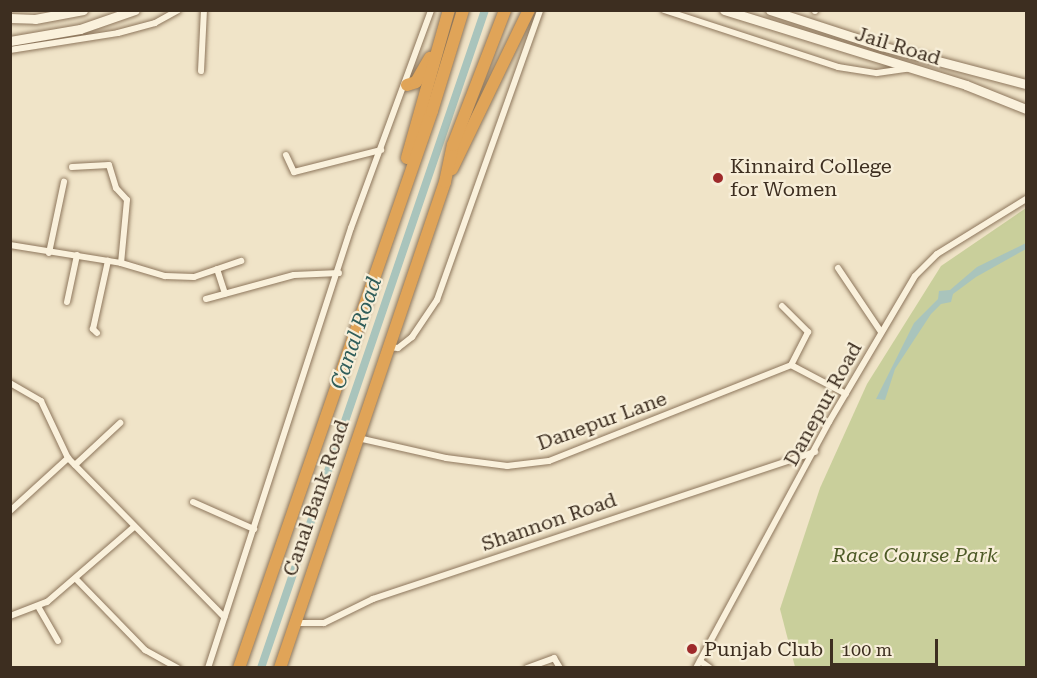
<!DOCTYPE html>
<style>
body{margin:0}
#map{position:relative;width:1037px;height:678px;overflow:hidden;background:#f0e4c8;font-family:"Roboto Serif",serif}
div>[style]{position:absolute}
.green>*{inset:0;background:#c9cf9b}
.water>*{inset:0;background:#a9c4bc}
.canal>*{height:8px;margin:-4px;padding:0 4px;transform-origin:4px;border-radius:4px;background:#a9c4bc}
.roads{filter:drop-shadow(0 0 2px #8d765c) drop-shadow(0 0 2px #8d765c)}
.street>*{height:6px;margin:-3px;padding:0 3px;transform-origin:3px;border-radius:3px;background:#faf1dc}
.secondary>*{height:9px;margin:-4.5px;padding:0 4.5px;transform-origin:4.5px;border-radius:4.5px;background:#faf1dc}
.highway>*{height:12px;margin:-6px;padding:0 6px;transform-origin:6px;border-radius:6px;background:#e0a458}
.dots>*{width:16px;height:16px;translate:-50% -50%;box-sizing:border-box;border:3px solid #f7eed8;border-radius:50%}
span{translate:-50% -50%;white-space:nowrap;text-align:center;line-height:1.15;-webkit-text-stroke:4.5px #f7eed8;paint-order:stroke}
.street-label{font-size:20px;color:#3d2e20}
.poi-label{font-size:20px;color:#3d2e20}
.left{translate:0 -50%;text-align:left}
.park-label{font-size:20px;color:#4d5a26;font-style:italic}
.water-label{font-size:21px;color:#2f5d5a;font-style:italic}
.frame{position:absolute;inset:0;border:12px solid #3d2e20;pointer-events:none}
.scale{position:absolute;left:830px;top:639px;width:108px;height:27px;box-sizing:border-box;border:3px solid #3d2e20;border-top:0;padding-left:8px;font-size:18px;line-height:21px;white-space:nowrap;color:#3d2e20;-webkit-text-stroke:4px #f7eed8;paint-order:stroke}
</style>
<div id="map">
<div class="green">
<i style="clip-path:polygon(1026px 208px,1026px 667px,795px 667px,780px 609px,820px 488px,867px 384px,941px 266px)"></i>
</div>
<div class="water">
<i style="clip-path:polygon(1026px 243px,1026px 249px,976px 277px,953px 294px,951px 302px,941px 304px,931px 314px,895px 369px,885px 400px,876px 399px,914px 323px,938px 299px,939px 291px,950px 290px,977px 267px)"></i>
</div>
<div class="canal">
<i style="left:261px;top:668px;width:695px;rotate:-71.2deg"></i>
</div>
<div class="roads">
<div class="street">
<i style="left:664px;top:10px;width:183px;rotate:18.1deg"></i>
<i style="left:838px;top:67px;width:39px;rotate:9deg"></i>
<i style="left:877px;top:73px;width:30px;rotate:-8deg"></i>
<i style="left:815px;top:11px;width:1px;rotate:-90deg"></i>
<i style="left:10px;top:50px;width:109px;rotate:-8.9deg"></i>
<i style="left:118px;top:33px;width:38px;rotate:-15deg"></i>
<i style="left:155px;top:23px;width:26px;rotate:-29deg"></i>
<i style="left:201px;top:71px;width:61px;rotate:-87.2deg"></i>
<i style="left:286px;top:155px;width:19px;rotate:65deg"></i>
<i style="left:294px;top:172px;width:90px;rotate:-14.2deg"></i>
<i style="left:72px;top:167px;width:37px;rotate:-3deg"></i>
<i style="left:109px;top:165px;width:24px;rotate:73deg"></i>
<i style="left:116px;top:188px;width:16px;rotate:47deg"></i>
<i style="left:127px;top:200px;width:63px;rotate:95.4deg"></i>
<i style="left:10px;top:245px;width:112px;rotate:9.2deg"></i>
<i style="left:121px;top:263px;width:46px;rotate:16.5deg"></i>
<i style="left:165px;top:276px;width:29px;rotate:2deg"></i>
<i style="left:194px;top:277px;width:50px;rotate:-18.8deg"></i>
<i style="left:49px;top:253px;width:73px;rotate:-78.1deg"></i>
<i style="left:838px;top:268px;width:77px;rotate:56.1deg"></i>
<i style="left:217px;top:269px;width:26px;rotate:72deg"></i>
<i style="left:206px;top:299px;width:91px;rotate:-15.3deg"></i>
<i style="left:294px;top:275px;width:45px;rotate:-2.5deg"></i>
<i style="left:67px;top:302px;width:48px;rotate:-78deg"></i>
<i style="left:782px;top:306px;width:37px;rotate:45deg"></i>
<i style="left:808px;top:332px;width:37px;rotate:117deg"></i>
<i style="left:97px;top:333px;width:6px;rotate:-135deg"></i>
<i style="left:93px;top:329px;width:70px;rotate:-77.6deg"></i>
<i style="left:389px;top:347px;width:9px;rotate:6deg"></i>
<i style="left:398px;top:348px;width:18px;rotate:-38deg"></i>
<i style="left:412px;top:337px;width:45px;rotate:-56deg"></i>
<i style="left:437px;top:300px;width:308px;rotate:-70.4deg"></i>
<i style="left:10px;top:383px;width:36px;rotate:30deg"></i>
<i style="left:41px;top:401px;width:63px;rotate:64.7deg"></i>
<i style="left:68px;top:458px;width:223px;rotate:45.5deg"></i>
<i style="left:358px;top:438px;width:90px;rotate:12.8deg"></i>
<i style="left:446px;top:458px;width:62px;rotate:7.5deg"></i>
<i style="left:507px;top:466px;width:42px;rotate:-6.8deg"></i>
<i style="left:549px;top:461px;width:260px;rotate:-21.6deg"></i>
<i style="left:791px;top:365px;width:62px;rotate:27.8deg"></i>
<i style="left:75px;top:465px;width:62px;rotate:-43deg"></i>
<i style="left:193px;top:502px;width:67px;rotate:23.9deg"></i>
<i style="left:10px;top:511px;width:79px;rotate:-42.4deg"></i>
<i style="left:77px;top:580px;width:98px;rotate:45.8deg"></i>
<i style="left:145px;top:650px;width:38px;rotate:29deg"></i>
<i style="left:39px;top:608px;width:38px;rotate:60deg"></i>
<i style="left:10px;top:616px;width:40px;rotate:-21deg"></i>
<i style="left:47px;top:602px;width:115px;rotate:-40.8deg"></i>
<i style="left:296px;top:623px;width:28px"></i>
<i style="left:324px;top:623px;width:55px;rotate:-26.1deg"></i>
<i style="left:373px;top:599px;width:466px;rotate:-18.4deg"></i>
<i style="left:700px;top:661px;width:12px;rotate:35deg"></i>
<i style="left:208px;top:668px;width:463px;rotate:-72deg"></i>
<i style="left:351px;top:228px;width:232px;rotate:-69.8deg"></i>
<i style="left:527px;top:668px;width:29px;rotate:-20deg"></i>
<i style="left:554px;top:658px;width:12px;rotate:59deg"></i>
<i style="left:696px;top:668px;width:280px;rotate:-61.6deg"></i>
<i style="left:829px;top:422px;width:169px;rotate:-59.5deg"></i>
<i style="left:915px;top:276px;width:31px;rotate:-45deg"></i>
<i style="left:937px;top:254px;width:105px;rotate:-31.7deg"></i>
</div>
<div class="secondary">
<i style="left:724px;top:10px;width:253px;rotate:17.2deg"></i>
<i style="left:966px;top:85px;width:65px;rotate:21.8deg"></i>
<i style="left:770px;top:10px;width:117px;rotate:18deg"></i>
<i style="left:881px;top:46px;width:150px;rotate:14.7deg"></i>
<i style="left:10px;top:18px;width:25px;rotate:2deg"></i>
<i style="left:35px;top:19px;width:49px;rotate:-10.6deg"></i>
<i style="left:10px;top:41px;width:71px;rotate:-9.7deg"></i>
<i style="left:80px;top:29px;width:58px;rotate:-19.1deg"></i>
</div>
<div class="highway">
<i style="left:407px;top:85px;width:9px;rotate:-18deg"></i>
<i style="left:416px;top:82px;width:28px;rotate:-60deg"></i>
<i style="left:407px;top:158px;width:154px;rotate:-74.2deg"></i>
<i style="left:452px;top:169px;width:177px;rotate:-64.2deg"></i>
<i style="left:239px;top:668px;width:589px;rotate:-70.89deg"></i>
<i style="left:432px;top:111px;width:106px;rotate:-72.9deg"></i>
<i style="left:280px;top:668px;width:513px;rotate:-71.25deg"></i>
<i style="left:445px;top:182px;width:38px;rotate:-78deg"></i>
<i style="left:453px;top:145px;width:145px;rotate:-68.9deg"></i>
</div>
</div>
<div class="dots">
<i style="left:718px;top:178px;background:#9e2a2b"></i>
<i style="left:692px;top:649px;background:#9e2a2b"></i>
</div>
<div class="street-label">
<span style="left:898px;top:46px;rotate:17deg">Jail Road</span>
<span style="left:823px;top:404px;rotate:-61deg">Danepur Road</span>
<span style="left:602px;top:421px;rotate:-20deg">Danepur Lane</span>
<span style="left:316px;top:498px;rotate:-71deg">Canal Bank Road</span>
<span style="left:549px;top:522px;rotate:-19deg">Shannon Road</span>
</div>
<div class="poi-label">
<span class="left" style="left:730px;top:178px">Kinnaird College<br>for Women</span>
<span class="left" style="left:704px;top:649px">Punjab Club</span>
</div>
<div class="park-label">
<span style="left:915px;top:555px">Race Course Park</span>
</div>
<div class="water-label">
<span style="left:356px;top:333px;rotate:-71deg">Canal Road</span>
</div>
<div class="frame"></div>
<div class="scale">100 m</div>
</div>
